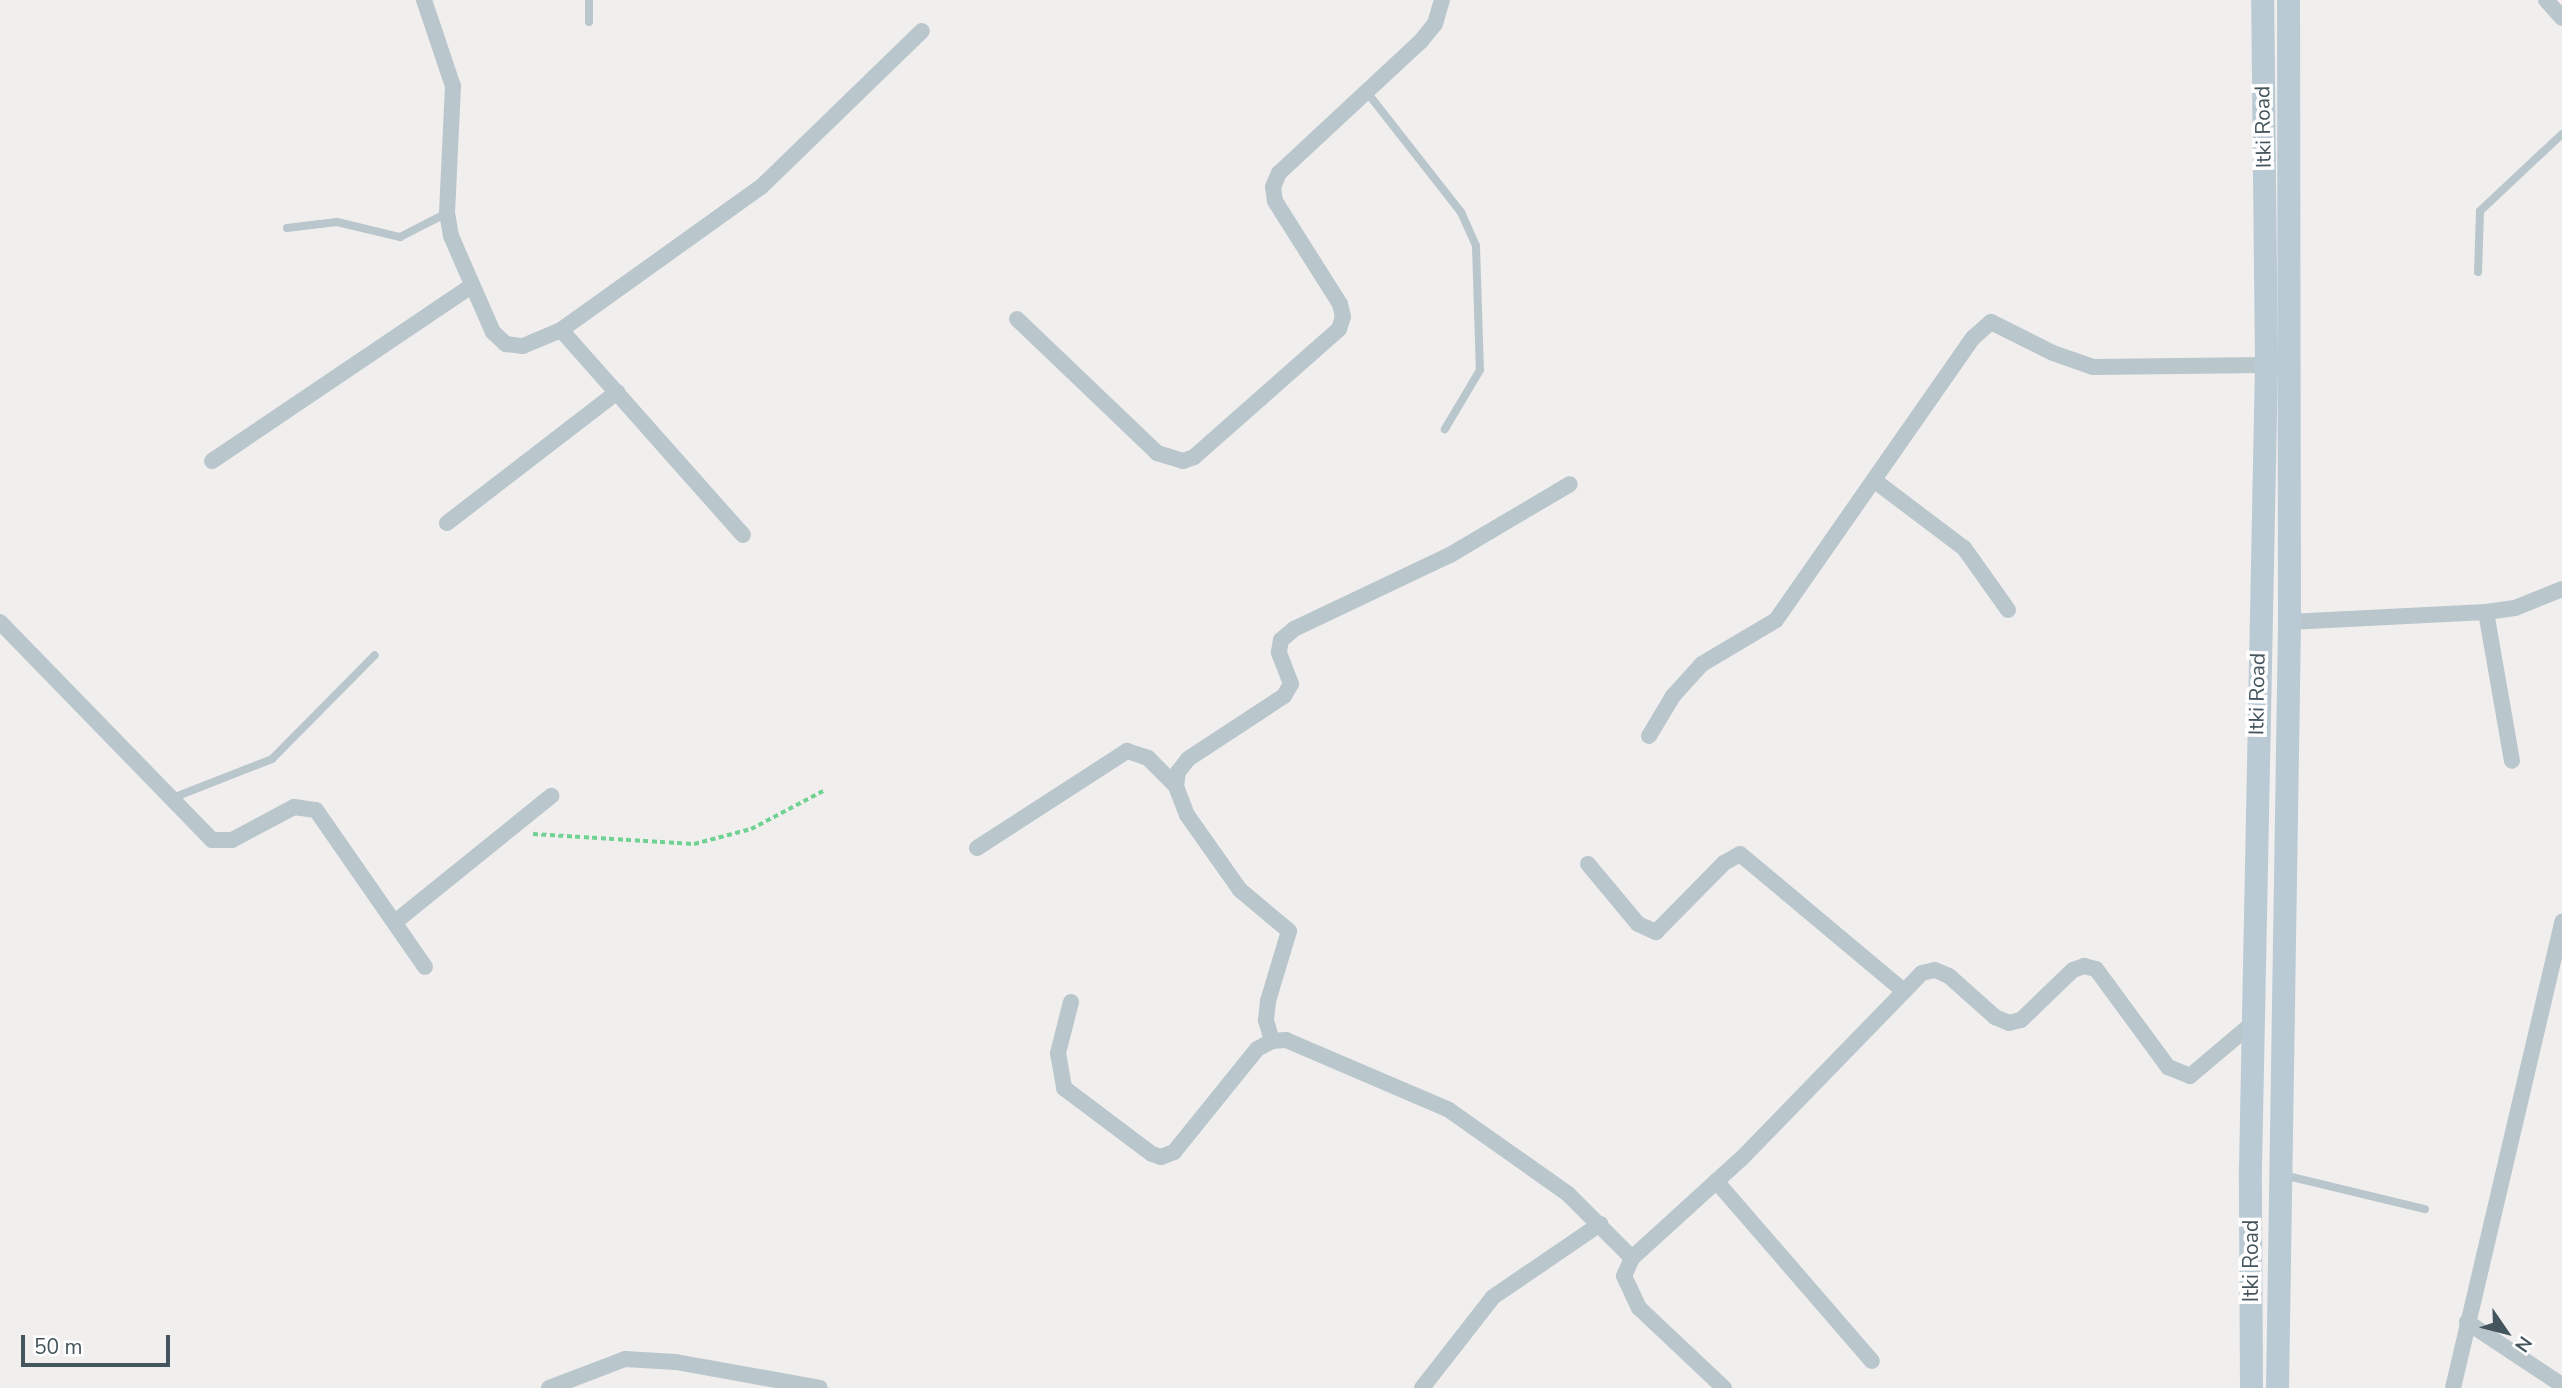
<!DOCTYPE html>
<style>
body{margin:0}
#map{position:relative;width:2562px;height:1388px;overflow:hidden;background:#f1eeee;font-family:"Nunito Sans",sans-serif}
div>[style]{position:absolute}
.path>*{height:3.5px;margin-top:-1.75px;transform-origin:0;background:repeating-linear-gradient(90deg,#6fd292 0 5px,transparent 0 8.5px)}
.lane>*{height:8px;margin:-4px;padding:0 4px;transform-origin:4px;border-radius:4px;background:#b9c6cc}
.street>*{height:16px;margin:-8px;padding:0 8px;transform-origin:8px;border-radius:8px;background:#b9c6cc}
.secondary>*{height:23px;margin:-11.5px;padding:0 11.5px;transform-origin:11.5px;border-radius:11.5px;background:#bacad4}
span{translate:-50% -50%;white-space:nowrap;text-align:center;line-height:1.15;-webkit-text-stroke:7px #fff;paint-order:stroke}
.street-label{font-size:21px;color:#45555d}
.north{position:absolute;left:2471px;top:1297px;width:70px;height:70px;-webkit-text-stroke:5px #fff;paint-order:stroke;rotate:125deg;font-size:19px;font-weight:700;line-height:28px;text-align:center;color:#45555d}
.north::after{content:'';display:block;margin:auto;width:24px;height:32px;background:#45555d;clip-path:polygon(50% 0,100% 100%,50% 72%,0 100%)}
.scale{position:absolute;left:21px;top:1335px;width:149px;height:32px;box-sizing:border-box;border:4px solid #45555d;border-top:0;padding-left:9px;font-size:21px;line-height:24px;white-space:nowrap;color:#45555d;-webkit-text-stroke:5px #fff;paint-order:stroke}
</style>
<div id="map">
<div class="path">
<i style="left:533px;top:834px;width:161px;rotate:3.6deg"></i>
<i style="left:694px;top:844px;width:59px;rotate:-14.7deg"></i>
<i style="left:751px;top:829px;width:84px;rotate:-27.8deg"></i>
</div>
<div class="lane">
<i style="left:589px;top:22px;width:22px;rotate:-90deg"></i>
<i style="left:1366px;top:91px;width:154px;rotate:51.9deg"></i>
<i style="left:1461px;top:212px;width:37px;rotate:66deg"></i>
<i style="left:1476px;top:246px;width:124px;rotate:88.2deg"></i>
<i style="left:1480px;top:370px;width:69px;rotate:120.7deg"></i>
<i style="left:287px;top:228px;width:50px;rotate:-6.8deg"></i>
<i style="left:337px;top:222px;width:65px;rotate:13.4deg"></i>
<i style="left:400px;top:237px;width:53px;rotate:-27.1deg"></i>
<i style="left:2478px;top:272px;width:61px;rotate:-88.1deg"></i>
<i style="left:2480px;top:211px;width:112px;rotate:-43.2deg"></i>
<i style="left:170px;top:799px;width:110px;rotate:-21.4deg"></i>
<i style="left:272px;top:759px;width:146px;rotate:-45.3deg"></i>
<i style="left:2283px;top:1175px;width:146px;rotate:13.5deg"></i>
</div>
<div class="street">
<i style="left:424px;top:0;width:91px;rotate:71.4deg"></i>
<i style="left:453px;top:86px;width:127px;rotate:92.7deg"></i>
<i style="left:447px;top:213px;width:23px;rotate:80deg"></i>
<i style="left:451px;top:236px;width:105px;rotate:66.4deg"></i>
<i style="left:493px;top:332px;width:18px;rotate:43deg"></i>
<i style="left:506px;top:344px;width:17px;rotate:7deg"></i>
<i style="left:523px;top:346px;width:41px;rotate:-22.8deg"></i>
<i style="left:561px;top:330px;width:246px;rotate:-35.6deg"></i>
<i style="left:761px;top:187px;width:224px;rotate:-44.1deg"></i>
<i style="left:2546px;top:0;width:24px;rotate:48deg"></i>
<i style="left:1017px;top:319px;width:194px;rotate:43.7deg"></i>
<i style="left:1157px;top:453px;width:27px;rotate:17deg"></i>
<i style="left:1183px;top:461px;width:12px;rotate:-20deg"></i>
<i style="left:1194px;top:457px;width:193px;rotate:-41.4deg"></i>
<i style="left:1339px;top:329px;width:13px;rotate:-72deg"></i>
<i style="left:1343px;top:317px;width:13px;rotate:-103deg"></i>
<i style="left:1340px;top:304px;width:122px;rotate:-122.3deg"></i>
<i style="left:1275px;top:201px;width:14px;rotate:-98deg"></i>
<i style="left:1273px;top:187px;width:15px;rotate:-67deg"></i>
<i style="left:1279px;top:173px;width:194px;rotate:-42.9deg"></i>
<i style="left:1421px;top:41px;width:22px;rotate:-51deg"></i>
<i style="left:1435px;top:24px;width:25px;rotate:-74deg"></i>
<i style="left:561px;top:330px;width:274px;rotate:48.4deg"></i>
<i style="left:212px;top:461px;width:313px;rotate:-34deg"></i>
<i style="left:1875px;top:481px;width:111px;rotate:37deg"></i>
<i style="left:1964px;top:548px;width:76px;rotate:54.6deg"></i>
<i style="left:447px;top:523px;width:215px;rotate:-37.6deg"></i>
<i style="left:2486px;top:612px;width:151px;rotate:80.1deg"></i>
<i style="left:0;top:622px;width:304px;rotate:45.8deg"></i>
<i style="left:212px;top:840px;width:20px"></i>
<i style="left:232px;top:840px;width:70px;rotate:-28deg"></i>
<i style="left:294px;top:807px;width:22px;rotate:8deg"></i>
<i style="left:316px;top:810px;width:191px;rotate:55.2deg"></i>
<i style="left:2289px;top:622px;width:197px;rotate:-2.9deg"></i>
<i style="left:2486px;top:612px;width:29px;rotate:-8deg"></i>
<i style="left:2515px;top:608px;width:51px;rotate:-22deg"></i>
<i style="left:1649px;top:736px;width:47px;rotate:-59deg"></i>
<i style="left:1673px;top:696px;width:43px;rotate:-47.8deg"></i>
<i style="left:1702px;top:664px;width:86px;rotate:-30.7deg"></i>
<i style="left:1776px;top:620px;width:344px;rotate:-55.1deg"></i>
<i style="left:1973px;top:338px;width:24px;rotate:-42deg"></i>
<i style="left:1991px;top:322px;width:69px;rotate:26.6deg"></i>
<i style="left:2053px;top:353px;width:42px;rotate:19.3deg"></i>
<i style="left:2093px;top:367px;width:173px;rotate:-0.7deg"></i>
<i style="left:977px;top:848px;width:179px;rotate:-32.9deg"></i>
<i style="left:1127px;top:751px;width:22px;rotate:18deg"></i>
<i style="left:1148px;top:758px;width:40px;rotate:45deg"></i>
<i style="left:1588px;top:864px;width:78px;rotate:50.2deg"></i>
<i style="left:1638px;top:924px;width:20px;rotate:24deg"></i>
<i style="left:1656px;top:932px;width:97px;rotate:-45.4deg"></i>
<i style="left:1724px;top:863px;width:18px;rotate:-29deg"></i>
<i style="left:1740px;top:854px;width:214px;rotate:39.9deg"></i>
<i style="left:395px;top:922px;width:201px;rotate:-38.9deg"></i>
<i style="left:1071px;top:1002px;width:53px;rotate:104.3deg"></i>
<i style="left:1058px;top:1053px;width:36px;rotate:80deg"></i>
<i style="left:1064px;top:1088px;width:110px;rotate:36.9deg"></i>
<i style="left:1152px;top:1154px;width:9px;rotate:18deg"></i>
<i style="left:1161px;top:1157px;width:14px;rotate:-21deg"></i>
<i style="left:1174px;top:1152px;width:132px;rotate:-51.1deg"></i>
<i style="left:1257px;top:1049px;width:17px;rotate:-28deg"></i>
<i style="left:1272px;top:1041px;width:14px;rotate:-4deg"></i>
<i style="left:1286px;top:1040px;width:177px;rotate:23.2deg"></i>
<i style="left:1449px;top:1110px;width:146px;rotate:35.2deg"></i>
<i style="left:1568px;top:1194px;width:91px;rotate:45deg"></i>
<i style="left:1272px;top:1041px;width:22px;rotate:-106deg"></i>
<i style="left:1266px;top:1020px;width:19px;rotate:-84deg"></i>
<i style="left:1268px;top:1001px;width:73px;rotate:-73.3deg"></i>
<i style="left:1289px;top:931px;width:64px;rotate:-140.1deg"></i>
<i style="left:1240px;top:890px;width:92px;rotate:-125.2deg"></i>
<i style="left:1187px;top:815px;width:31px;rotate:-111deg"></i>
<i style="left:1176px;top:786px;width:14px;rotate:-82deg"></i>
<i style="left:1178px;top:772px;width:16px;rotate:-52deg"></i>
<i style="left:1188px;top:759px;width:115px;rotate:-33.3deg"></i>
<i style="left:1284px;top:696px;width:14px;rotate:-60deg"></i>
<i style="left:1291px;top:684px;width:34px;rotate:-111deg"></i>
<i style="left:1279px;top:652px;width:12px;rotate:-81deg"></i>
<i style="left:1281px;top:640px;width:17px;rotate:-40deg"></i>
<i style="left:1294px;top:629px;width:173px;rotate:-25.4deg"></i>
<i style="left:1450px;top:555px;width:139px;rotate:-30.6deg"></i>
<i style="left:1716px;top:1181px;width:238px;rotate:49.1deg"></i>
<i style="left:2467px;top:1322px;width:114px;rotate:33.6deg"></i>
<i style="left:549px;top:1388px;width:81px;rotate:-20.9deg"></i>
<i style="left:625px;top:1359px;width:51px;rotate:3.4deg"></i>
<i style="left:676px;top:1362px;width:146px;rotate:10.2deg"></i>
<i style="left:1422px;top:1388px;width:115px;rotate:-52deg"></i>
<i style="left:1493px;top:1297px;width:130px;rotate:-34.3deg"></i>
<i style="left:1724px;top:1388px;width:117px;rotate:-136.7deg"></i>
<i style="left:1639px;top:1308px;width:35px;rotate:-115deg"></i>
<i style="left:1624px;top:1276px;width:20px;rotate:-66deg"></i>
<i style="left:1632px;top:1258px;width:149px;rotate:-42.3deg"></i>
<i style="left:1742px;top:1158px;width:258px;rotate:-45.8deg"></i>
<i style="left:1922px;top:973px;width:13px;rotate:-13deg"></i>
<i style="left:1935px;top:970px;width:15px;rotate:23deg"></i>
<i style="left:1949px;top:976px;width:62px;rotate:41.7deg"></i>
<i style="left:1995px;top:1017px;width:15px;rotate:23deg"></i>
<i style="left:2009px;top:1023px;width:12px;rotate:-14deg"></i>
<i style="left:2021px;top:1020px;width:72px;rotate:-43.9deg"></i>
<i style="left:2073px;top:970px;width:12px;rotate:-20deg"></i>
<i style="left:2084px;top:966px;width:12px;rotate:14deg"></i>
<i style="left:2096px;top:969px;width:122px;rotate:53.7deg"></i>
<i style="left:2168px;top:1067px;width:24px;rotate:22deg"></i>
<i style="left:2190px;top:1076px;width:82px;rotate:-40.1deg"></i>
<i style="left:2453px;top:1388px;width:479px;rotate:-76.8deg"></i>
</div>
<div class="secondary">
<i style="left:2251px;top:1388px;width:221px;rotate:-90.3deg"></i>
<i style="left:2250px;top:1167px;width:802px;rotate:-88.86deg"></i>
<i style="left:2266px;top:365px;width:365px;rotate:-90.6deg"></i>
<i style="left:2277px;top:1388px;width:766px;rotate:-89.1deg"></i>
<i style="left:2289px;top:622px;width:622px;rotate:-90.09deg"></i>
</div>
<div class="street-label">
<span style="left:2263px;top:127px;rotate:-91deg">Itki Road</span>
<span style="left:2257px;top:694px;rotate:-89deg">Itki Road</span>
<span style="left:2251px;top:1261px;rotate:-90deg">Itki Road</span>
</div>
<div class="north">N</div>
<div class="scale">50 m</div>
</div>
